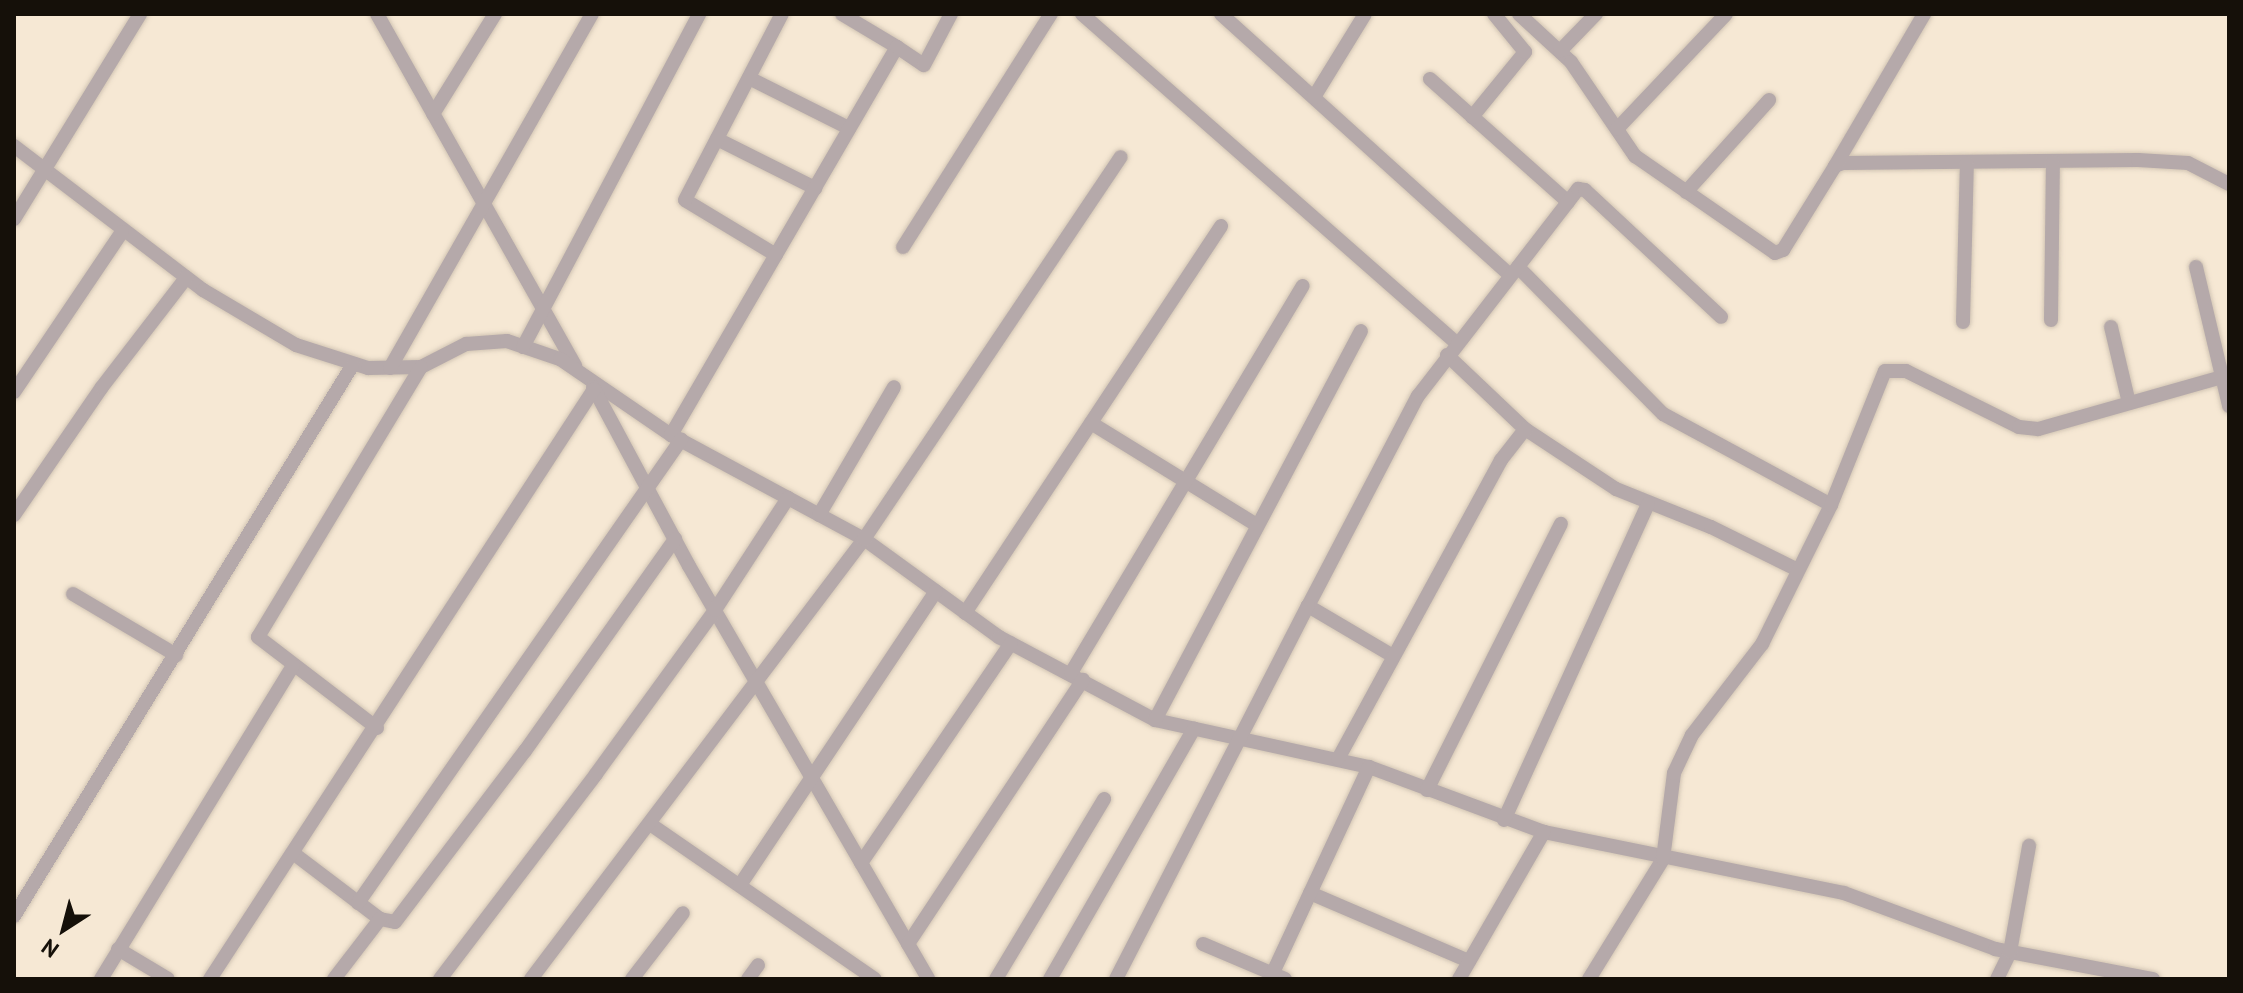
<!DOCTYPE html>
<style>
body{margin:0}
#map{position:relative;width:2243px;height:993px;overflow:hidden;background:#f6e8d4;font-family:"PT Sans",sans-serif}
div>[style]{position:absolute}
.roads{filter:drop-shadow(0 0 2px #d2c5b4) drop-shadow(0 0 2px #d2c5b4)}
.minor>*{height:14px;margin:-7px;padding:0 7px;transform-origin:7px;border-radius:7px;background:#b5a9aa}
span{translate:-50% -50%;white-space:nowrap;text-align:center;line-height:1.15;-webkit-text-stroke:6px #f6e8d4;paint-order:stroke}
.frame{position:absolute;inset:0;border:16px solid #151009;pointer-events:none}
.north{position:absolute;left:24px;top:889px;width:80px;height:80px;-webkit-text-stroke:6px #f6e8d4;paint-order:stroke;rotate:216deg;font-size:22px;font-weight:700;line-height:32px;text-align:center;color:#151009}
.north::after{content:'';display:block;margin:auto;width:28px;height:36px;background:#151009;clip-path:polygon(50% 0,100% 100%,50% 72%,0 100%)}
</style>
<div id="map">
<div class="roads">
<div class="minor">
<i style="left:377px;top:14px;width:404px;rotate:60.6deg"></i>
<i style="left:842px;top:14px;width:64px;rotate:31deg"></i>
<i style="left:1082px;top:14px;width:498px;rotate:41.3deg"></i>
<i style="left:1221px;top:14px;width:389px;rotate:42.1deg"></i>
<i style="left:1519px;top:14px;width:71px;rotate:42.7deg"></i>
<i style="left:1571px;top:62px;width:114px;rotate:55.8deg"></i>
<i style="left:1635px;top:156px;width:170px;rotate:34.7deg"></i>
<i style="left:1775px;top:253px;width:9px;rotate:-21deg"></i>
<i style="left:1783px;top:250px;width:99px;rotate:-58.2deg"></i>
<i style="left:1835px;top:166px;width:9px;rotate:-21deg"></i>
<i style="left:1843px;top:163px;width:295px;rotate:-0.6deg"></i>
<i style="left:2138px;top:160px;width:50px;rotate:3.4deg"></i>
<i style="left:2188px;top:163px;width:46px;rotate:27.1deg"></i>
<i style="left:1560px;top:51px;width:52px;rotate:-45.8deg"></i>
<i style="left:749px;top:78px;width:112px;rotate:26.6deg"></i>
<i style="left:1430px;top:79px;width:185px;rotate:41.7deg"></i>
<i style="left:1314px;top:97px;width:97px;rotate:-58.4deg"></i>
<i style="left:433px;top:114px;width:118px;rotate:-58.2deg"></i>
<i style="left:1472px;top:117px;width:84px;rotate:-50.8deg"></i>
<i style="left:1525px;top:52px;width:49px;rotate:-129.2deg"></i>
<i style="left:1617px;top:129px;width:158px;rotate:-46.5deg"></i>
<i style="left:717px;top:139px;width:110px;rotate:26.6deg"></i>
<i style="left:14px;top:146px;width:238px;rotate:37.3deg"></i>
<i style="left:203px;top:290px;width:108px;rotate:30.6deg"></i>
<i style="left:296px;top:345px;width:76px;rotate:17.7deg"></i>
<i style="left:368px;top:368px;width:53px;rotate:-1.1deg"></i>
<i style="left:421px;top:367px;width:51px;rotate:-27.1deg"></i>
<i style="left:466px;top:344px;width:41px;rotate:-4.2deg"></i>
<i style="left:507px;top:341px;width:56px;rotate:18.8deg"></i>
<i style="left:560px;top:359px;width:135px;rotate:34.4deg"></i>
<i style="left:671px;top:435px;width:219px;rotate:28.3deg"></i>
<i style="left:864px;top:539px;width:167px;rotate:36deg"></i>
<i style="left:999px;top:637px;width:177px;rotate:28deg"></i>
<i style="left:1155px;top:720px;width:219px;rotate:12.4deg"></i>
<i style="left:1369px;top:767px;width:187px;rotate:20.4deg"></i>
<i style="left:1544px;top:832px;width:306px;rotate:11.5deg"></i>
<i style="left:1844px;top:893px;width:161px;rotate:20.3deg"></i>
<i style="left:1995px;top:949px;width:161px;rotate:10.8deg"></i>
<i style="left:1835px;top:166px;width:176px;rotate:-59.6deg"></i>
<i style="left:1686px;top:192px;width:124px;rotate:-47.9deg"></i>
<i style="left:14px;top:219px;width:241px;rotate:-58.4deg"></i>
<i style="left:903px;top:247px;width:276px;rotate:-57.6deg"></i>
<i style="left:776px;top:255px;width:106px;rotate:-148.9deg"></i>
<i style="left:685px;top:200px;width:210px;rotate:-62.5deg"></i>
<i style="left:1518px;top:267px;width:206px;rotate:45.4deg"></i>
<i style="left:1663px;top:414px;width:191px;rotate:28.4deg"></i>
<i style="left:2196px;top:267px;width:143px;rotate:76.6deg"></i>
<i style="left:2051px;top:320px;width:158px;rotate:-89.3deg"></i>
<i style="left:1963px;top:322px;width:159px;rotate:-88.6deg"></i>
<i style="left:2111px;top:327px;width:78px;rotate:76.7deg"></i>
<i style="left:523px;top:347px;width:377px;rotate:-62.1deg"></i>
<i style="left:1447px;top:355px;width:108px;rotate:43.5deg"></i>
<i style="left:1525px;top:429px;width:109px;rotate:33.4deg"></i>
<i style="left:1616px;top:489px;width:102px;rotate:21.8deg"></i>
<i style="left:1711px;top:527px;width:97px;rotate:26.3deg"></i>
<i style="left:390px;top:368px;width:408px;rotate:-60.3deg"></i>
<i style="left:593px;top:387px;width:203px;rotate:61.8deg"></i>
<i style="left:689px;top:566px;width:477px;rotate:59.9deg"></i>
<i style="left:14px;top:392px;width:193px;rotate:-56deg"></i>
<i style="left:1091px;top:423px;width:195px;rotate:31.6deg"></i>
<i style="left:671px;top:435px;width:449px;rotate:-59.8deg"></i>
<i style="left:897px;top:47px;width:32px;rotate:34deg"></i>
<i style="left:924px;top:65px;width:58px;rotate:-62.1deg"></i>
<i style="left:14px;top:515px;width:155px;rotate:-55.5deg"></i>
<i style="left:102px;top:387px;width:138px;rotate:-52.4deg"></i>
<i style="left:819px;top:515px;width:148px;rotate:-59.6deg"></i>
<i style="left:73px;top:594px;width:120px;rotate:30.6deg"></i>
<i style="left:965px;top:613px;width:464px;rotate:-56.5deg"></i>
<i style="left:1393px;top:656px;width:99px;rotate:-149.5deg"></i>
<i style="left:1308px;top:606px;width:237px;rotate:-62.4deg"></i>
<i style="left:1418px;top:396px;width:262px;rotate:-52.3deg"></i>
<i style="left:1578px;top:189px;width:7px;rotate:8deg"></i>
<i style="left:1585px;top:190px;width:186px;rotate:43deg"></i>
<i style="left:1071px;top:673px;width:451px;rotate:-59.1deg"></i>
<i style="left:1155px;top:720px;width:440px;rotate:-62.1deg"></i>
<i style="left:377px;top:728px;width:150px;rotate:-142.6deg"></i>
<i style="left:258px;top:637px;width:315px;rotate:-58.9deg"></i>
<i style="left:1338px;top:759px;width:341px;rotate:-61.4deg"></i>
<i style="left:1501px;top:460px;width:39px;rotate:-52deg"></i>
<i style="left:1427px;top:790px;width:298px;rotate:-63.3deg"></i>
<i style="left:1504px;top:820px;width:347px;rotate:-65.5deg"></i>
<i style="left:650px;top:824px;width:273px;rotate:34.6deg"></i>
<i style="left:293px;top:853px;width:109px;rotate:37.2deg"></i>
<i style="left:380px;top:919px;width:15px;rotate:11deg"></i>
<i style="left:395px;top:922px;width:215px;rotate:-52.8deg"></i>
<i style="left:525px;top:751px;width:260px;rotate:-54.7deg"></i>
<i style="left:861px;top:863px;width:266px;rotate:-55.7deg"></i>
<i style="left:740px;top:885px;width:353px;rotate:-56.3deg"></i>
<i style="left:1310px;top:893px;width:173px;rotate:23.2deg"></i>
<i style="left:358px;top:903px;width:565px;rotate:-55.1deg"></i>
<i style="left:14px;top:916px;width:646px;rotate:-58.43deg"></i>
<i style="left:908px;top:944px;width:317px;rotate:-56.5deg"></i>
<i style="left:1203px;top:944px;width:89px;rotate:23.1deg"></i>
<i style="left:118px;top:949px;width:58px;rotate:31deg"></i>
<i style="left:101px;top:979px;width:367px;rotate:-58.5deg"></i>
<i style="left:210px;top:979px;width:704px;rotate:-56.94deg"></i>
<i style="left:334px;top:979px;width:76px;rotate:-52.5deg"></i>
<i style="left:440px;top:979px;width:258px;rotate:-52.7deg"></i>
<i style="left:596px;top:774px;width:203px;rotate:-54deg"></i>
<i style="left:715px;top:610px;width:134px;rotate:-56.9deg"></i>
<i style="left:531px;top:979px;width:552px;rotate:-52.88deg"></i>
<i style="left:864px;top:539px;width:460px;rotate:-56.1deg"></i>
<i style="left:632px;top:979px;width:83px;rotate:-52.3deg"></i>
<i style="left:748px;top:979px;width:17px;rotate:-54deg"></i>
<i style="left:996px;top:979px;width:210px;rotate:-59deg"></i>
<i style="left:1050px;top:979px;width:289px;rotate:-60.1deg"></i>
<i style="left:1116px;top:979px;width:420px;rotate:-62.8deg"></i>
<i style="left:1270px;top:979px;width:234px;rotate:-65deg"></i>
<i style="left:1459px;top:979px;width:170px;rotate:-60deg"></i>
<i style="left:1589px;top:979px;width:141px;rotate:-58.3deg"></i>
<i style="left:1663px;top:859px;width:87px;rotate:-82.7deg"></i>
<i style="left:1674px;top:773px;width:42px;rotate:-64.7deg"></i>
<i style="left:1692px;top:735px;width:115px;rotate:-52.4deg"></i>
<i style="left:1762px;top:644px;width:155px;rotate:-63.6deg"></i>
<i style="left:1831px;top:505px;width:144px;rotate:-68.1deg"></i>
<i style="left:1885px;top:371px;width:21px"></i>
<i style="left:1906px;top:371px;width:126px;rotate:26.4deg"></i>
<i style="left:2019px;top:427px;width:19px;rotate:6deg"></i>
<i style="left:2038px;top:429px;width:198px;rotate:-15.8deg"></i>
<i style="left:1997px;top:979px;width:30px;rotate:-64deg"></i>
<i style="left:2010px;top:952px;width:108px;rotate:-79.8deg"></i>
</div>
</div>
<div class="frame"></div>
<div class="north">N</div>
</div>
